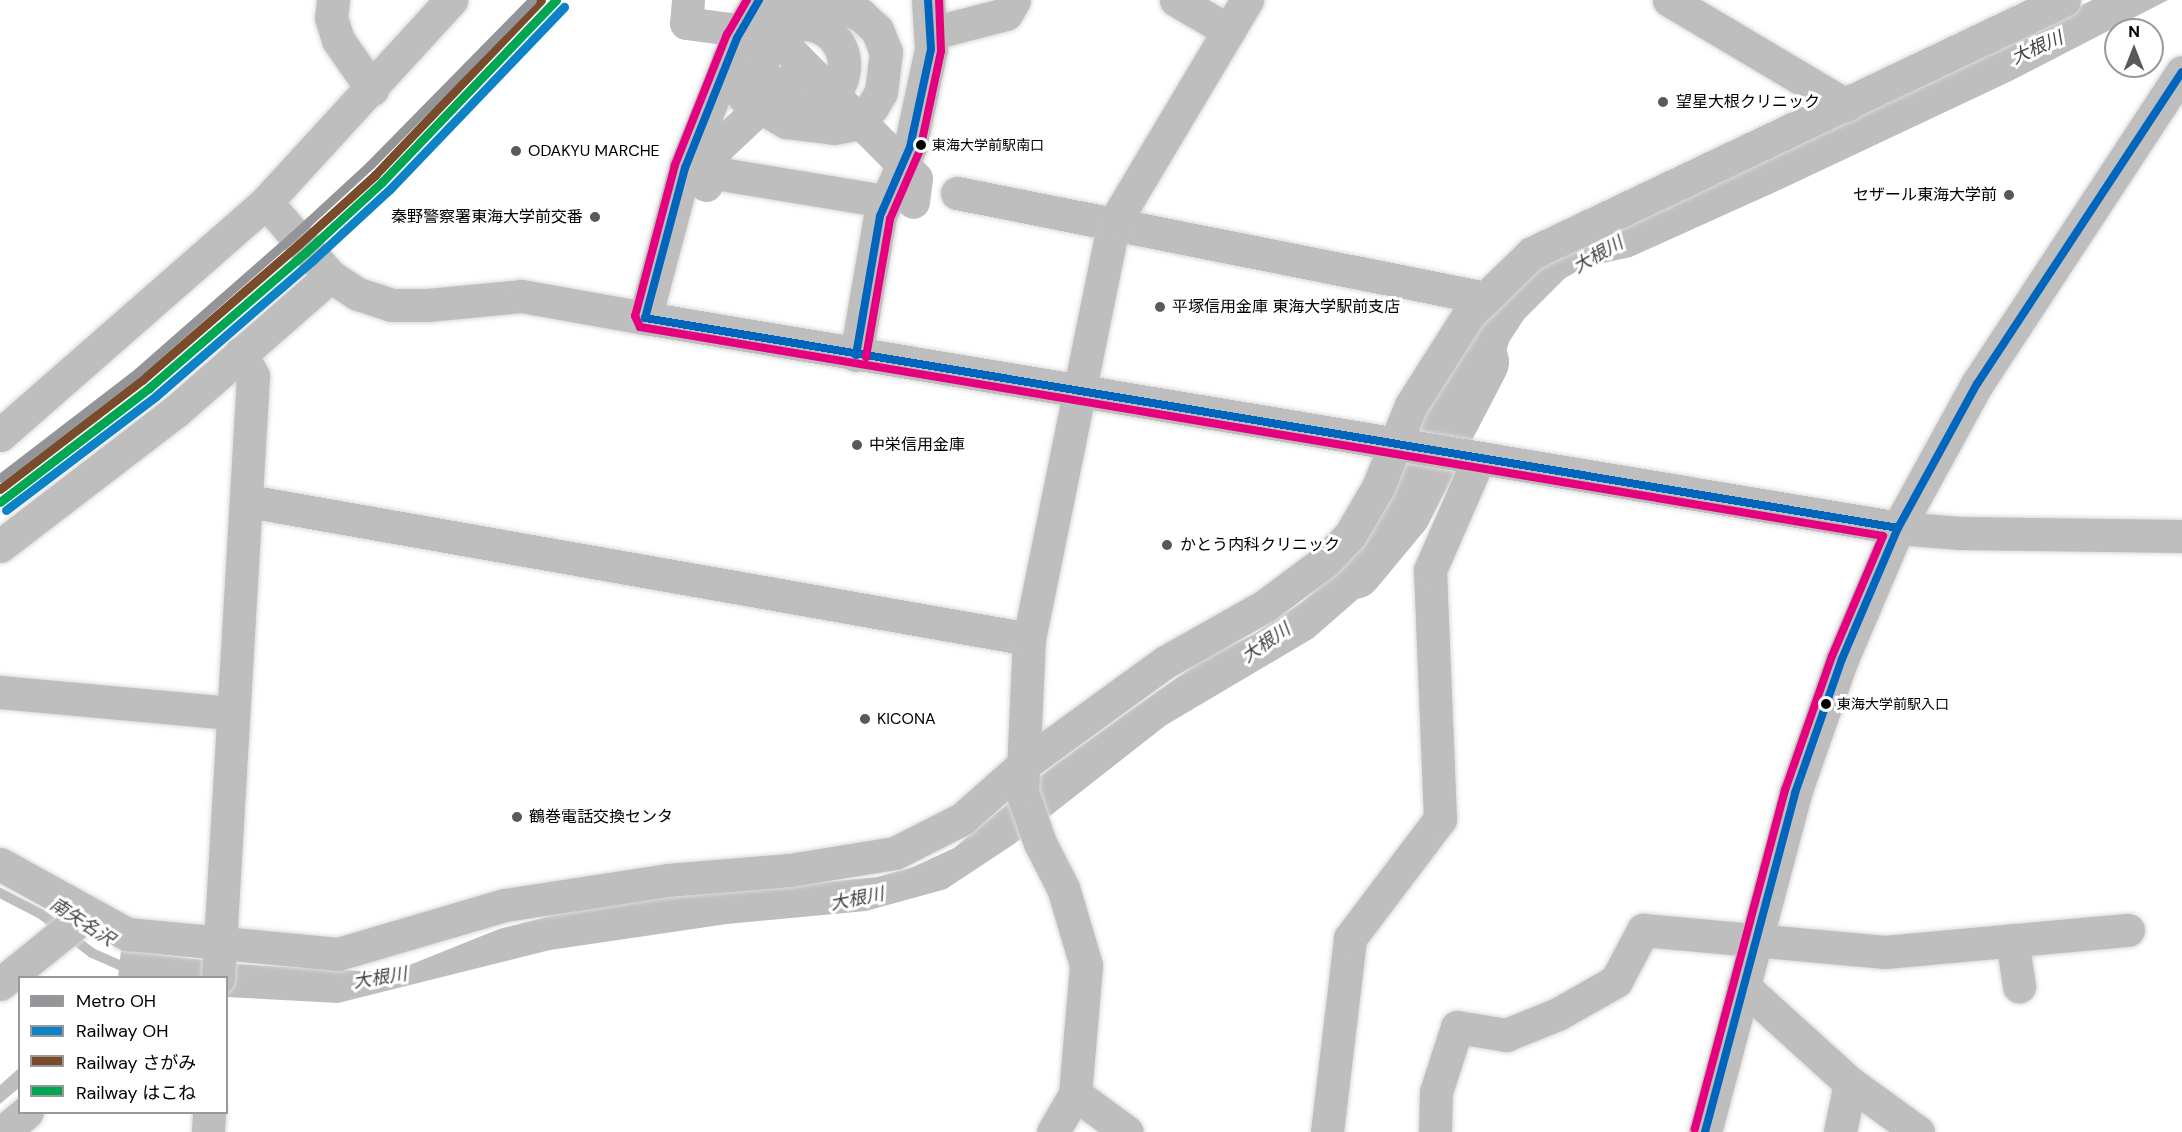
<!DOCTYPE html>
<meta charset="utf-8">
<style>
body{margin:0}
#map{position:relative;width:2182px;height:1132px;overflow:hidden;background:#fff;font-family:"DM Sans","Noto Sans JP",sans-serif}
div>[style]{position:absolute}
.water>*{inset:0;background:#bebebe}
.pier>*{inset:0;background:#fff}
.stream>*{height:10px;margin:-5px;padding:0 5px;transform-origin:5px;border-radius:5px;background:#bebebe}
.river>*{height:58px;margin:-29px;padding:0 29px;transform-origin:29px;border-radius:29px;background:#bebebe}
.roads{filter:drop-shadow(0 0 2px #dbdbdb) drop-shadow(0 0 2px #dbdbdb)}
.minor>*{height:33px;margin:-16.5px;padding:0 16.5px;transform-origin:16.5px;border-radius:16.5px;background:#bebebe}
.minor>.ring{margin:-16.5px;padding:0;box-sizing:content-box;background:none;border:33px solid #bebebe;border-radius:50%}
.major>*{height:33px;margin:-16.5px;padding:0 16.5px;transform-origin:16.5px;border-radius:16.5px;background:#bebebe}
.minor-bridge>*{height:33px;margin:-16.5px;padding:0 16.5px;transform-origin:16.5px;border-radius:16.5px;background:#bebebe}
.bus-1>*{height:8px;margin:-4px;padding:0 4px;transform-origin:4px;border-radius:4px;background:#0065bd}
.bus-2>*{height:8px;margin:-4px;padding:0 4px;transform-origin:4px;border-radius:4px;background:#e5007d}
.rail-1>*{height:9px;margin:-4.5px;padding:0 4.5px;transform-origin:4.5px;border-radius:4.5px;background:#0d82c7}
.rail-2>*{height:9px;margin:-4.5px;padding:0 4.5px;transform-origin:4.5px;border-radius:4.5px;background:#7a4b2a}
.rail-3>*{height:9px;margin:-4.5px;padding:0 4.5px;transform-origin:4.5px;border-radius:4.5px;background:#00a651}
.metro-1>*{height:9px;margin:-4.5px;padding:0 4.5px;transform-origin:4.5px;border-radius:4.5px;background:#939598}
.dots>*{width:16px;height:16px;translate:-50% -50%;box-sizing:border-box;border:3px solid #fff;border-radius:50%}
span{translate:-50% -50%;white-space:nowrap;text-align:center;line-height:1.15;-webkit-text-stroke:6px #fff;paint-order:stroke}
.bus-label{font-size:14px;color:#000}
.left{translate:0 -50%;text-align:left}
.poi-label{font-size:16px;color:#000}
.right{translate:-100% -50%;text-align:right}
.water-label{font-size:18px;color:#434343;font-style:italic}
.legend{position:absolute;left:18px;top:976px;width:210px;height:138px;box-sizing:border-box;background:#fff;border:2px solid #999;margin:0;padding:8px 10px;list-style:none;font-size:18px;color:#000}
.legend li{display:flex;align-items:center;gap:12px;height:30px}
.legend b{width:30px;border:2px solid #999}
.north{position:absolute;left:2104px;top:18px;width:60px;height:60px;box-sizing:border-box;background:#fff;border:2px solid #999;border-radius:50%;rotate:0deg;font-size:16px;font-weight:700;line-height:24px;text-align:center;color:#000}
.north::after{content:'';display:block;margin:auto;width:21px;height:27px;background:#595959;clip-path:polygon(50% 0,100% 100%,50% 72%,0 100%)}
</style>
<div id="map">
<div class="water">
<i style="clip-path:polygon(2092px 0,2168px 0,2011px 81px,1773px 193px,1631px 257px,1585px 267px,1565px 278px,1524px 319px,1509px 342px,1501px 371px,1481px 401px,1421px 528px,1384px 576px,1313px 638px,1166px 725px,1014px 844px,946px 889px,866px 911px,727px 924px,550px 950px,338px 1003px,227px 997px,226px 978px,118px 978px,121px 950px,237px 964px,380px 972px,402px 968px,499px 929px,554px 915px,633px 901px,877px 877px,913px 867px,954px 848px,1053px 766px,1142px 702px,1204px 659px,1254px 634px,1302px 602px,1346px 563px,1387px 510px,1395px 512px,1419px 495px,1446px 403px,1477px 346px,1477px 329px,1510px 291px,1553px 258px,1917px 88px)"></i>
<i style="clip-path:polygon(19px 1068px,19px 1088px,0 1104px,0 1085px)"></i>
</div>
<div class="pier">
<i style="clip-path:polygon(1442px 410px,1477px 416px,1441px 494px,1418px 490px,1438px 438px)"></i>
</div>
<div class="stream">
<i style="left:0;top:893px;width:46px;rotate:27.1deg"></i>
<i style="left:41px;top:914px;width:64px;rotate:37.4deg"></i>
<i style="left:92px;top:953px;width:43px;rotate:23.6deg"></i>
</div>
<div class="river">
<i style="left:1354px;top:570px;width:75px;rotate:-50.4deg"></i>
<i style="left:1402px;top:512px;width:169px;rotate:-62.5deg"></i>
</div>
<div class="roads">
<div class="minor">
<i style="left:333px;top:0;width:18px;rotate:96deg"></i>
<i style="left:331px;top:18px;width:23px;rotate:72deg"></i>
<i style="left:338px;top:40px;width:60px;rotate:55.2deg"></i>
<i style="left:1176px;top:0;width:61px;rotate:30.3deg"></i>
<i style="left:1669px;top:0;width:206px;rotate:30.7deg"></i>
<i class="ring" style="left:762px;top:24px;width:49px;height:49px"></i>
<i style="left:932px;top:33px;width:76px;rotate:-14.4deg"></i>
<i style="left:1006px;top:14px;width:16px;rotate:-60deg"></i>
<i style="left:728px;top:59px;width:20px;rotate:79deg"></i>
<i style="left:732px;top:79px;width:23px;rotate:56deg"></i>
<i style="left:745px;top:98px;width:48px;rotate:30.3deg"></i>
<i style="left:786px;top:122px;width:48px;rotate:7.1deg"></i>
<i style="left:834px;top:128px;width:20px;rotate:-11deg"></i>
<i style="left:854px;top:124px;width:25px;rotate:-43deg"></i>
<i style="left:872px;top:107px;width:17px;rotate:-59deg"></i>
<i style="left:881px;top:92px;width:40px;rotate:-82.9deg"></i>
<i style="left:886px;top:52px;width:24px;rotate:-112deg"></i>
<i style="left:877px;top:30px;width:22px;rotate:-137deg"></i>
<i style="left:861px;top:15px;width:25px;rotate:-157deg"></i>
<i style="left:838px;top:5px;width:33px;rotate:-178deg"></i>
<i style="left:805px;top:4px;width:46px;rotate:163.5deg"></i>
<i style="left:761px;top:17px;width:24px;rotate:138deg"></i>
<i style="left:685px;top:168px;width:202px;rotate:9.4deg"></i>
<i style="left:957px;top:193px;width:539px;rotate:11.23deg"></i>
<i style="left:266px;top:202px;width:98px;rotate:49.1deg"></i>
<i style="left:330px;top:276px;width:33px;rotate:33deg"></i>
<i style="left:358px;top:294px;width:35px;rotate:18deg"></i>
<i style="left:391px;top:305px;width:37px"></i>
<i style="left:428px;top:305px;width:93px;rotate:-5.5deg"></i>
<i style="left:521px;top:296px;width:126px;rotate:10.1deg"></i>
<i style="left:645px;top:318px;width:155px;rotate:-75.1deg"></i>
<i style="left:685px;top:168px;width:140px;rotate:-68.2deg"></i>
<i style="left:737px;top:38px;width:44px;rotate:-59.9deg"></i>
<i style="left:856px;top:355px;width:141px;rotate:-80.2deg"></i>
<i style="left:880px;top:216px;width:75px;rotate:-66.5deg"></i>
<i style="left:910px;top:147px;width:100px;rotate:-77.9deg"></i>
<i style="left:931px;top:49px;width:49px;rotate:-93.5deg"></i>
<i style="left:0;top:435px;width:354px;rotate:-41.2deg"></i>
<i style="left:266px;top:202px;width:274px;rotate:-47.5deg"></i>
<i style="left:248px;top:501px;width:793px;rotate:10.02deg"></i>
<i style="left:1898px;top:528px;width:62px;rotate:4.6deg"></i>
<i style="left:1960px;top:533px;width:222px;rotate:0.8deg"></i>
<i style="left:0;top:546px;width:222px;rotate:-37.5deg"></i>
<i style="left:176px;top:411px;width:205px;rotate:-41.2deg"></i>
<i style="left:0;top:692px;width:234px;rotate:5.2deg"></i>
<i style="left:0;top:864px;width:145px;rotate:28.9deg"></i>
<i style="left:127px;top:934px;width:212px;rotate:5.4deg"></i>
<i style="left:338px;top:954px;width:174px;rotate:-16.4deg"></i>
<i style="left:505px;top:905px;width:165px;rotate:-8.7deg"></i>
<i style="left:668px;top:880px;width:122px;rotate:-4.7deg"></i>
<i style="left:790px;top:870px;width:106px;rotate:-9.2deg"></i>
<i style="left:895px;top:853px;width:75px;rotate:-26.9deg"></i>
<i style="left:962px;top:819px;width:80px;rotate:-41.5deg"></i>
<i style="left:1022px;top:766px;width:177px;rotate:-36deg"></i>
<i style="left:1165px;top:662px;width:116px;rotate:-29.4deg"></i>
<i style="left:1266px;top:605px;width:74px;rotate:-36.7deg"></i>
<i style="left:1325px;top:561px;width:36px;rotate:-46deg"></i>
<i style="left:1350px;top:535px;width:56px;rotate:-59.7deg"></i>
<i style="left:1378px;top:487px;width:88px;rotate:-68.1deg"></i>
<i style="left:1411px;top:405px;width:108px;rotate:-57.5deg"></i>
<i style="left:1469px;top:314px;width:88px;rotate:-44.1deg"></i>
<i style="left:1532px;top:253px;width:589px;rotate:-25.43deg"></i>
<i style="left:2012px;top:940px;width:47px;rotate:81.3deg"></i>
<i style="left:218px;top:978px;width:603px;rotate:-86.67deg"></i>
<i style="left:253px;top:376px;width:26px;rotate:-118deg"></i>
<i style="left:0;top:984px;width:112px;rotate:-38.8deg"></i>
<i style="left:1743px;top:986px;width:144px;rotate:42.2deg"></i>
<i style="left:1850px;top:1083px;width:84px;rotate:35.8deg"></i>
<i style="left:1075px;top:1094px;width:64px;rotate:36.2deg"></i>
<i style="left:3px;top:1132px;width:31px;rotate:-40deg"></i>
<i style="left:208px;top:1132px;width:20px;rotate:-87deg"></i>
<i style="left:1053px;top:1132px;width:44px;rotate:-59.9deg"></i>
<i style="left:1075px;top:1094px;width:129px;rotate:-85.1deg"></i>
<i style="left:1086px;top:965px;width:80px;rotate:-106.6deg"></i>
<i style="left:1063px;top:888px;width:51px;rotate:-117.1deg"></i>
<i style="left:1040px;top:843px;width:54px;rotate:-109.4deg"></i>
<i style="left:1022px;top:792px;width:153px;rotate:-87.4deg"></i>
<i style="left:1029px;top:639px;width:425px;rotate:-78.5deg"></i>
<i style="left:1114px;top:223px;width:260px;rotate:-59.2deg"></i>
<i style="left:1327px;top:1132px;width:195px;rotate:-83.2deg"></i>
<i style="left:1350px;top:938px;width:149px;rotate:-52.9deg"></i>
<i style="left:1440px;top:819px;width:249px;rotate:-92.3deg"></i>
<i style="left:1430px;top:570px;width:122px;rotate:-66.4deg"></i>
<i style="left:1435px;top:1132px;width:40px;rotate:-88.6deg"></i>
<i style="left:1436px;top:1092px;width:68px;rotate:-72.1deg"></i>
<i style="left:1457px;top:1027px;width:50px;rotate:9.3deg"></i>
<i style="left:1506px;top:1035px;width:56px;rotate:-22deg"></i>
<i style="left:1558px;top:1014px;width:67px;rotate:-29.6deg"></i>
<i style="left:1616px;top:981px;width:58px;rotate:-62.1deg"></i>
<i style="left:1643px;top:930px;width:243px;rotate:5.2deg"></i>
<i style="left:1885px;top:952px;width:244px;rotate:-5.2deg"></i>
<i style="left:1840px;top:1132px;width:50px;rotate:-78.5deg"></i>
</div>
<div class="major">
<i style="left:645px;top:318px;width:1270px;rotate:9.51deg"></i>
<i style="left:1705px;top:1132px;width:351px;rotate:-75.1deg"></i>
<i style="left:1795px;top:793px;width:142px;rotate:-70.7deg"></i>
<i style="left:1842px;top:659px;width:142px;rotate:-66.9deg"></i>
<i style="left:1898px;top:528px;width:164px;rotate:-61.3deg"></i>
<i style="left:1977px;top:384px;width:373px;rotate:-56.7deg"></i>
</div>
</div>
<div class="minor-bridge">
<i style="left:688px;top:1px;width:22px;rotate:95deg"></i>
<i style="left:686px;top:23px;width:90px;rotate:7.7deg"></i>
<i style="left:762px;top:23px;width:218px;rotate:45.2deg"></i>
<i style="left:916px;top:178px;width:24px;rotate:97deg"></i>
<i style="left:706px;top:185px;width:37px;rotate:-74deg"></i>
<i style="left:716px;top:149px;width:121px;rotate:-43.3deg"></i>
</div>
<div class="bus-1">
<i style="left:759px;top:0;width:44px;rotate:120.1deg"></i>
<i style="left:737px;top:38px;width:140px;rotate:111.8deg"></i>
<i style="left:685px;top:168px;width:155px;rotate:104.9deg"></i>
<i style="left:645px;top:318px;width:1270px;rotate:9.51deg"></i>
<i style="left:856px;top:355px;width:141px;rotate:-80.2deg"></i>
<i style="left:880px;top:216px;width:75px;rotate:-66.5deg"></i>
<i style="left:910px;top:147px;width:100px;rotate:-77.9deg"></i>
<i style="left:931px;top:49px;width:49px;rotate:-93.5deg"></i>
<i style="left:1705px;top:1132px;width:351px;rotate:-75.1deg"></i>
<i style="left:1795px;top:793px;width:142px;rotate:-70.7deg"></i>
<i style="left:1842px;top:659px;width:142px;rotate:-66.9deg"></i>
<i style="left:1898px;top:528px;width:164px;rotate:-61.3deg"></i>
<i style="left:1977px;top:384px;width:373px;rotate:-56.7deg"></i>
</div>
<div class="bus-2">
<i style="left:747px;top:0;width:39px;rotate:120deg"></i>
<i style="left:727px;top:34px;width:141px;rotate:111.7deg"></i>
<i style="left:675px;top:165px;width:156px;rotate:104.8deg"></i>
<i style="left:635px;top:316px;width:12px;rotate:66deg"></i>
<i style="left:640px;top:327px;width:1260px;rotate:9.54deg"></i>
<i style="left:1883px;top:536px;width:130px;rotate:113deg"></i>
<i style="left:1832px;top:656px;width:142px;rotate:109.3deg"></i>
<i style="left:1785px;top:790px;width:351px;rotate:104.9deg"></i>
<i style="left:866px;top:357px;width:140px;rotate:-80.1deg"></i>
<i style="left:890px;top:219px;width:75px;rotate:-66.5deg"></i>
<i style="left:920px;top:150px;width:101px;rotate:-78deg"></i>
<i style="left:941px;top:51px;width:51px;rotate:-92.2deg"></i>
</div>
<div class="rail-1">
<i style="left:6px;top:510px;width:188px;rotate:-37.2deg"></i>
<i style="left:156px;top:396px;width:208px;rotate:-40.9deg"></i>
<i style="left:313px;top:260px;width:105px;rotate:-42.7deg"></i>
<i style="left:390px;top:189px;width:252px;rotate:-46.3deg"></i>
</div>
<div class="rail-2">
<i style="left:0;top:489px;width:179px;rotate:-37.5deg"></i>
<i style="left:142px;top:380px;width:208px;rotate:-40.9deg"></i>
<i style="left:299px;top:244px;width:103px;rotate:-42.2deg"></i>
<i style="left:375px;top:175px;width:241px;rotate:-46.5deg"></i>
</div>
<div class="rail-3">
<i style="left:0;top:502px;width:188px;rotate:-37.4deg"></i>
<i style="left:149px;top:388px;width:208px;rotate:-40.9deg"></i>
<i style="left:306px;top:252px;width:103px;rotate:-42.6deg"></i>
<i style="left:382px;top:182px;width:252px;rotate:-46.3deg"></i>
</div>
<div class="metro-1">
<i style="left:0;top:478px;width:174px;rotate:-37.5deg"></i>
<i style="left:138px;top:372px;width:206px;rotate:-41.3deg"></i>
<i style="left:293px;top:236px;width:105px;rotate:-42.7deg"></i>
<i style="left:370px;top:165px;width:231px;rotate:-45.5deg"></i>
</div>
<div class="dots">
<i style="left:1663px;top:102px;background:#595959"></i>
<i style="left:921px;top:145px;background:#000"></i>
<i style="left:516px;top:151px;background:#595959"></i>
<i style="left:2009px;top:195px;background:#595959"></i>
<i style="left:595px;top:217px;background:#595959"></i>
<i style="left:1160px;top:307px;background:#595959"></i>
<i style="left:857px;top:445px;background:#595959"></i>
<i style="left:1167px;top:545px;background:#595959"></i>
<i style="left:1826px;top:704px;background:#000"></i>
<i style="left:865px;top:719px;background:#595959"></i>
<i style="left:517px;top:817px;background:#595959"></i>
</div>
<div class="bus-label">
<span class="left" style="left:932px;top:145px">東海大学前駅南口</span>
<span class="left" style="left:1837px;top:704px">東海大学前駅入口</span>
</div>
<div class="poi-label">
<span class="left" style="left:1676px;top:102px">望星大根クリニック</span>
<span class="left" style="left:528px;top:151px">ODAKYU MARCHE</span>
<span class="right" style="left:1997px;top:195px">セザール東海大学前</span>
<span class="right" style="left:583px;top:217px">秦野警察署東海大学前交番</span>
<span class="left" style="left:1172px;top:307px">平塚信用金庫 東海大学駅前支店</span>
<span class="left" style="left:869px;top:445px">中栄信用金庫</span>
<span class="left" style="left:1180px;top:545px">かとう内科クリニック</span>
<span class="left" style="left:877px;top:719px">KICONA</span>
<span class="left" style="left:529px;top:817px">鶴巻電話交換センタ</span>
</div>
<div class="water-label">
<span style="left:2037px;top:48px;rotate:-24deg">大根川</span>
<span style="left:1598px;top:255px;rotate:-30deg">大根川</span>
<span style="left:1266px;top:643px;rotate:-35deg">大根川</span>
<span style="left:857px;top:899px;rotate:-11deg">大根川</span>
<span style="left:82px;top:922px;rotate:33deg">南矢名沢</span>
<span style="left:380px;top:978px;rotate:-9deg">大根川</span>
</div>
<ul class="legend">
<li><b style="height:8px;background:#939598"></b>Metro OH</li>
<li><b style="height:8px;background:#0d82c7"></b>Railway OH</li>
<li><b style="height:8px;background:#7a4b2a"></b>Railway さがみ</li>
<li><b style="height:8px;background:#00a651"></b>Railway はこね</li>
</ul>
<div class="north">N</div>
</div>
